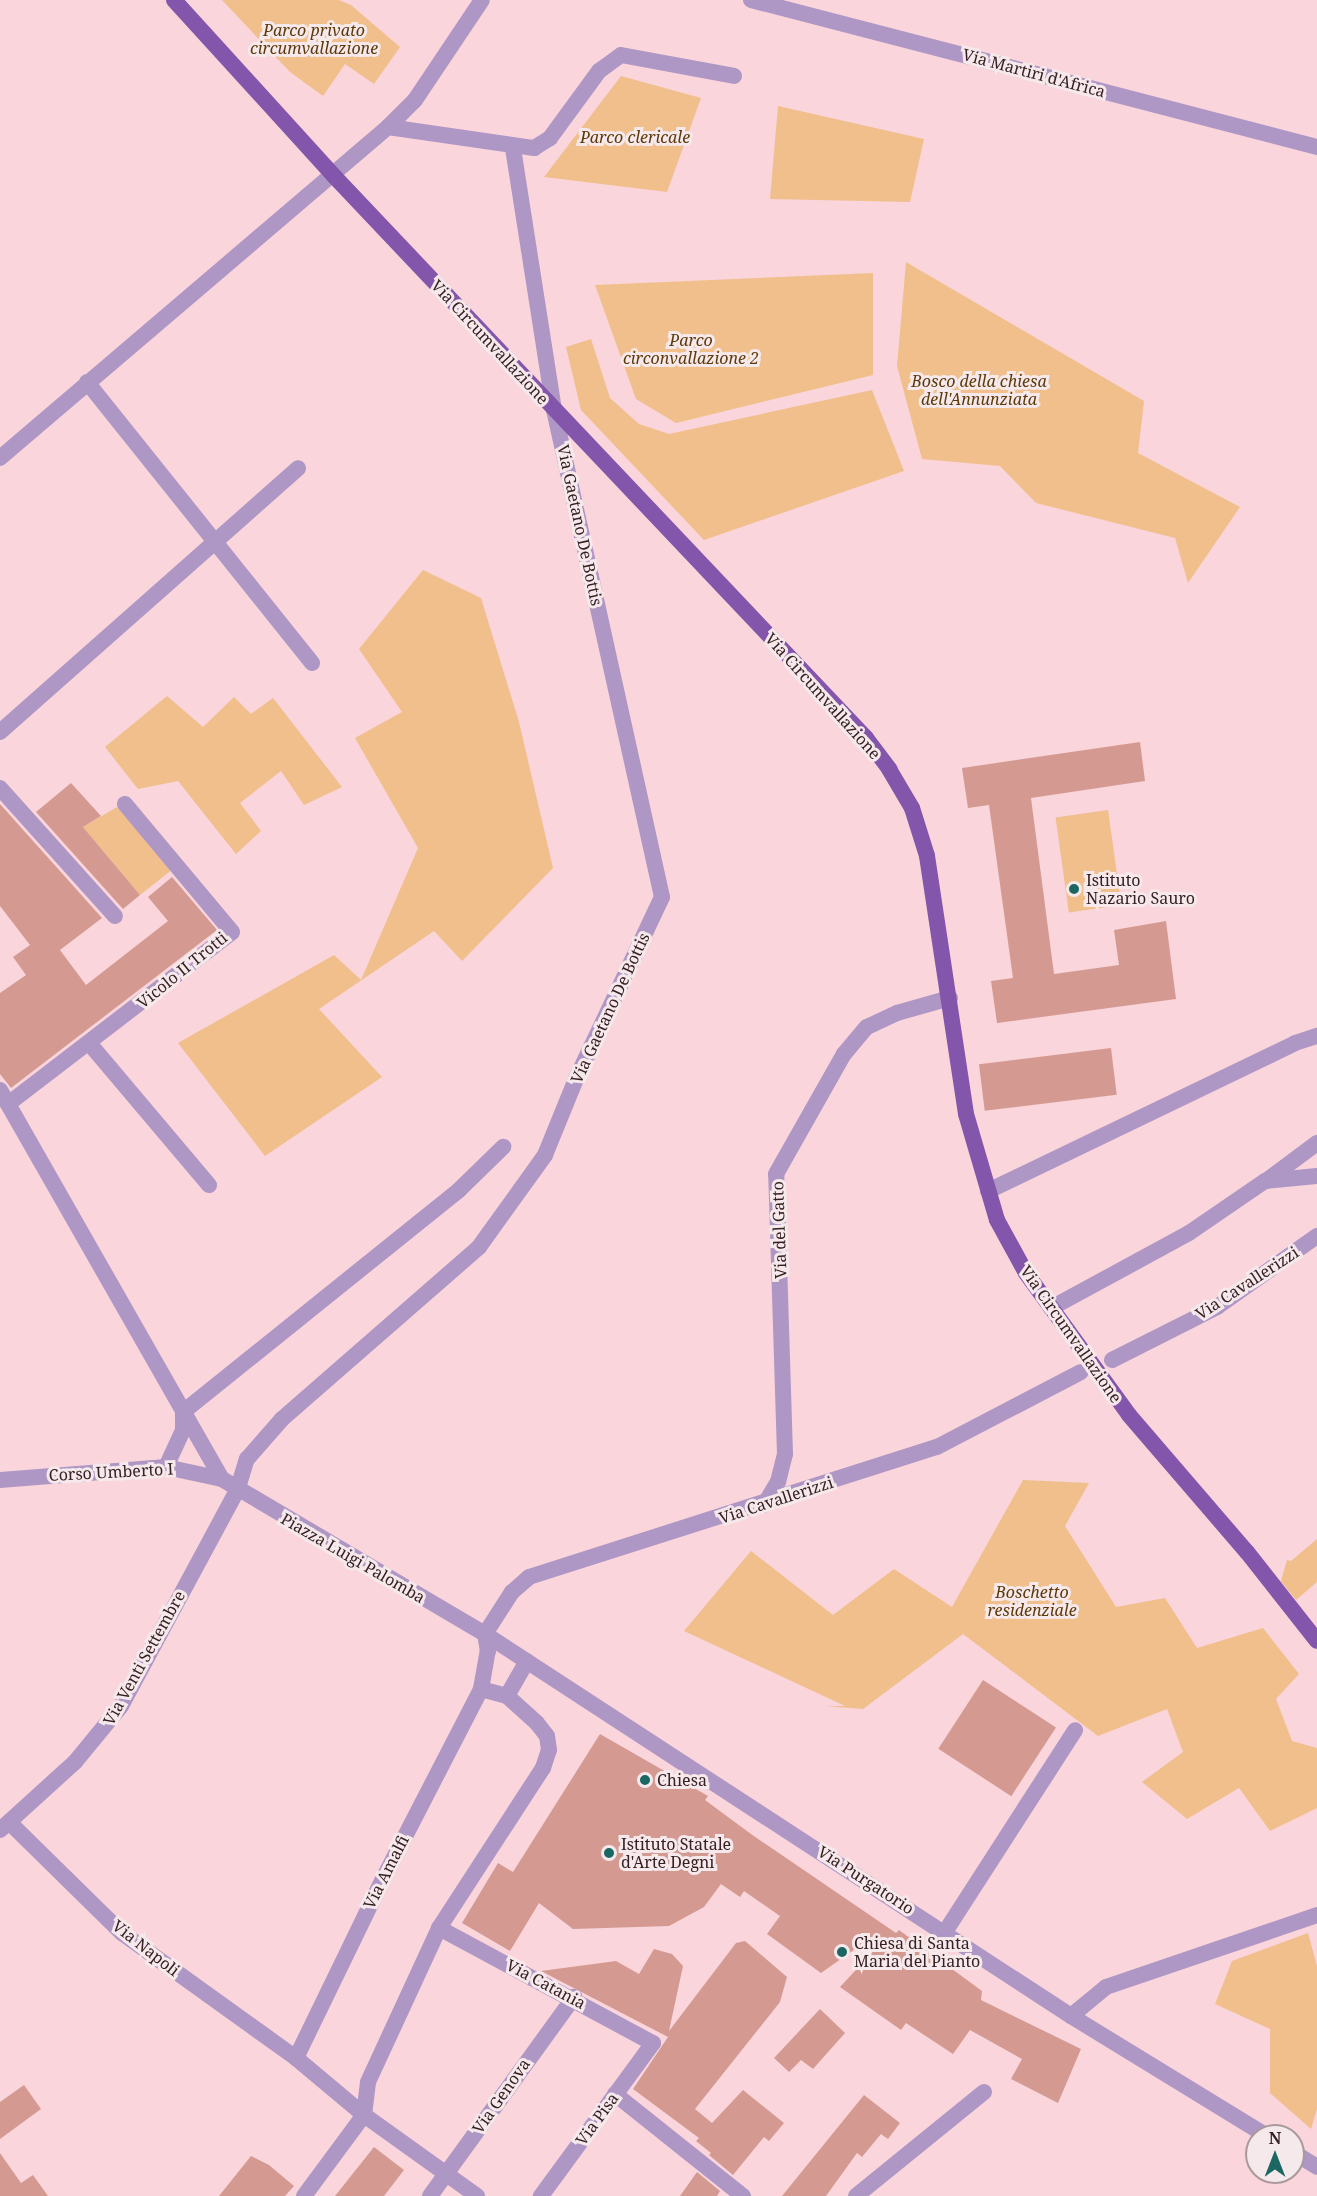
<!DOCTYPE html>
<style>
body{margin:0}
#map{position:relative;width:1317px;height:2196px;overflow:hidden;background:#fad5db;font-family:"Noto Serif",serif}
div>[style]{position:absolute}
.green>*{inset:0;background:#f0bf8c;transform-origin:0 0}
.building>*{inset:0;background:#d49a92;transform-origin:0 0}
.pedestrian>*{height:16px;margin:-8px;padding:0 8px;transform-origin:8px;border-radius:8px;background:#ae97c5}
.minor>*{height:16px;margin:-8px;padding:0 8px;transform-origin:8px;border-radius:8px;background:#ae97c5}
.primary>*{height:16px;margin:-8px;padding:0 8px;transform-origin:8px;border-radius:8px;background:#8356ab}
.dots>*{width:16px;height:16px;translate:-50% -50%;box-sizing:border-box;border:3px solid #f6e9eb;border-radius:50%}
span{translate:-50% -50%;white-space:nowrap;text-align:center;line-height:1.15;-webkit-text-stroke:6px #f6e9eb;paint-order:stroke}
.park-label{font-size:16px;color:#5d390a;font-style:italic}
.street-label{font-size:16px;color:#362024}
.poi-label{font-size:16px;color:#362024}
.left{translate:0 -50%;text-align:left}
.north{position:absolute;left:1245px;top:2124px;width:60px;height:60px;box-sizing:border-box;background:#f6e9eb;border:2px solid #a9999b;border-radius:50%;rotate:0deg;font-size:16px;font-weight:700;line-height:24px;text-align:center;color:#362024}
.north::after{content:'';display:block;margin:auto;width:21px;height:27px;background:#1b6761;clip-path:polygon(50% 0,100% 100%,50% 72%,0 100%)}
</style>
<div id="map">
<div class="green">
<i style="clip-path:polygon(222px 0,339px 0,351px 5px,400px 47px,374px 84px,345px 64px,323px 96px,290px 72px)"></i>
<i style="clip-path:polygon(621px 76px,701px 98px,667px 192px,544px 177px)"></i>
<i style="clip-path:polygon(778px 106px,924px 139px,910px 202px,770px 199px)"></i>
<i style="clip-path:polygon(906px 262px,1144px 401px,1138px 453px,1240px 507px,1188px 583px,1175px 538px,1036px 503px,1000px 466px,922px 459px,897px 366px)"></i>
<i style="clip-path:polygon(873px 273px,873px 375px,676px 423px,636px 399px,595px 285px)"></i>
<i style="clip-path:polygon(591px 339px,610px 398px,639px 424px,669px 434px,872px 390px,904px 471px,704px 540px,581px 410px,566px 347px)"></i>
<i style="clip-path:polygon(423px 570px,481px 598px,519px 722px,553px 868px,462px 961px,434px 931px,319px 1009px,382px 1077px,265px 1156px,178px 1043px,334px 955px,361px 980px,418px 848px,355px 738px,402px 712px,359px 649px)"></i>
<i style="clip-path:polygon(167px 696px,203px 727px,234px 697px,251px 714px,273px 698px,342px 787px,304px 805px,281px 771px,240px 803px,261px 831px,236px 854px,178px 781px,138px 789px,105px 747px)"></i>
<i style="clip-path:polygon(117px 807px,173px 869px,140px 895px,83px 827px)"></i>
<i style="left:1108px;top:810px;width:96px;height:53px;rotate:82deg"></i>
<i style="clip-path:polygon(1023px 1480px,1089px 1483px,1065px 1526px,1116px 1607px,1165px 1598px,1197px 1648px,1263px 1628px,1299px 1674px,1276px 1699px,1292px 1741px,1317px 1748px,1317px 1808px,1270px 1831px,1239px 1788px,1187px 1819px,1142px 1782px,1183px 1752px,1167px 1709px,1098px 1736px,963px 1634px,863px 1709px,825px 1706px,845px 1706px,684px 1631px,751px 1551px,833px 1615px,894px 1569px,952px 1607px)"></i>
<i style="clip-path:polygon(1317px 1539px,1317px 1582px,1296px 1600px,1281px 1581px,1287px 1560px,1291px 1561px)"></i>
<i style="clip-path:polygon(1308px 1933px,1317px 1966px,1317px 2109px,1311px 2129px,1270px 2093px,1270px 2029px,1215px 2004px,1232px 1961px)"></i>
</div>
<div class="building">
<i style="clip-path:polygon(1140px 742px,1145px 781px,1031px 798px,1054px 974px,1119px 965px,1114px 930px,1166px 921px,1176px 999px,997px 1023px,991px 981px,1013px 978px,989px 805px,968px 808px,962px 768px)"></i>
<i style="clip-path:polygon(71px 783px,101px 816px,83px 827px,140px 895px,123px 909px,36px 812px)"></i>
<i style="clip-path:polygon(0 804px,102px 918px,60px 950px,86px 985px,168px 921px,148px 897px,172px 877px,217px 930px,11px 1088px,0 1074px,0 993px,26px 975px,13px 957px,30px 945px,0 906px)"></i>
<i style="left:1111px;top:1048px;width:47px;height:133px;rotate:83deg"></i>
<i style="left:983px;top:1680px;width:87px;height:82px;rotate:33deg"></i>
<i style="clip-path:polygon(600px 1734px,708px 1796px,705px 1800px,751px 1834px,896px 1933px,899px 1930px,982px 1991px,981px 2000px,1081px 2049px,1058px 2103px,1011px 2079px,1022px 2059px,970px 2030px,953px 2054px,906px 2023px,901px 2030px,840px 1987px,881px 1943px,875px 1935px,821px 1973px,767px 1934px,780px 1916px,744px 1891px,740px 1897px,721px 1884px,704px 1907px,669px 1926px,573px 1929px,539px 1903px,510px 1951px,462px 1923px,498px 1863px,513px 1872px)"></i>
<i style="clip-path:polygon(745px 1941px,787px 1977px,780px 2002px,695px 2109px,712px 2123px,743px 2090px,784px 2123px,769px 2141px,764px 2137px,733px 2175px,709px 2155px,711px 2153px,696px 2141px,699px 2138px,633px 2089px,668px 2037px,541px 1971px,616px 1961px,639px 1974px,654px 1949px,672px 1954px,683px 1966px,669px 2031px,736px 1943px)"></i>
<i style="clip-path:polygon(820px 2009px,845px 2033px,813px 2069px,801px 2060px,789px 2072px,774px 2058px)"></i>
<i style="clip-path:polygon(24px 2085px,41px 2109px,0 2139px,0 2102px)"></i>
<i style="clip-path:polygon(864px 2095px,900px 2123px,888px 2139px,881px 2134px,862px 2157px,857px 2153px,826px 2196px,782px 2196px)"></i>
<i style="clip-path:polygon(374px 2147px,404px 2170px,384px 2196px,335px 2196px)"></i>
<i style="clip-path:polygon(0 2153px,21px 2183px,33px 2175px,48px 2196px,0 2196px)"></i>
<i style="clip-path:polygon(251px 2156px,269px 2165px,294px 2186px,285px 2196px,219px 2196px)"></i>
<i style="clip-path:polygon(697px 2172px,720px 2191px,717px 2196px,680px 2196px)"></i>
</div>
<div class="pedestrian">
<i style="left:0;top:788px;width:172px;rotate:48.1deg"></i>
</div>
<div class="minor">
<i style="left:751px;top:0;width:585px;rotate:14.56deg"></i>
<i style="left:388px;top:127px;width:148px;rotate:8.2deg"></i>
<i style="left:534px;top:148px;width:19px;rotate:-32deg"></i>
<i style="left:550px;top:138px;width:83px;rotate:-53.8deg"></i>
<i style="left:599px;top:71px;width:27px;rotate:-36deg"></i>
<i style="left:621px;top:55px;width:115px;rotate:10.5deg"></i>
<i style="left:87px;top:382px;width:360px;rotate:51.3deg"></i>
<i style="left:0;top:458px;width:510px;rotate:-40.47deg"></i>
<i style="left:388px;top:127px;width:38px;rotate:-45deg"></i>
<i style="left:415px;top:100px;width:120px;rotate:-56.2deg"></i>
<i style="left:0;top:732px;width:398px;rotate:-41.5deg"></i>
<i style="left:89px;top:1043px;width:186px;rotate:49.8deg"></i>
<i style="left:0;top:1090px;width:448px;rotate:60.3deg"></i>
<i style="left:8px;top:1104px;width:282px;rotate:-37.5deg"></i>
<i style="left:232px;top:932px;width:167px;rotate:-129.9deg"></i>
<i style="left:1266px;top:1181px;width:64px;rotate:-36.7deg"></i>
<i style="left:988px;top:1191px;width:341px;rotate:-25.7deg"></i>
<i style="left:1295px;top:1043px;width:23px;rotate:-18deg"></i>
<i style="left:1051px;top:1308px;width:157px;rotate:-28.5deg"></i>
<i style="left:1189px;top:1233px;width:92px;rotate:-34.4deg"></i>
<i style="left:1265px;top:1181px;width:52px;rotate:-5.5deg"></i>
<i style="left:1112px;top:1360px;width:118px;rotate:-26.8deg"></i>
<i style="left:1217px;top:1307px;width:123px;rotate:-35.4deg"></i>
<i style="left:183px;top:1412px;width:354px;rotate:-38.8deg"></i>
<i style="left:459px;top:1190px;width:62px;rotate:-44.3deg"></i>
<i style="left:166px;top:1467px;width:41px;rotate:-65.3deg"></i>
<i style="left:183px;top:1430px;width:17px;rotate:-90deg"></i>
<i style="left:0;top:1480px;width:167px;rotate:-4.5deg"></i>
<i style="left:166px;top:1467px;width:57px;rotate:12.1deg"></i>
<i style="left:222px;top:1479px;width:305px;rotate:30.5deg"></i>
<i style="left:485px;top:1634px;width:700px;rotate:33.1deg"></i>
<i style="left:1071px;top:2016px;width:230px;rotate:31.5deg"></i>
<i style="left:764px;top:1505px;width:27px;rotate:-59deg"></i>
<i style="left:778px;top:1482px;width:29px;rotate:-76deg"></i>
<i style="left:785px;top:1454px;width:280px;rotate:-91.8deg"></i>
<i style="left:776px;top:1174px;width:138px;rotate:-60.5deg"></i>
<i style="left:844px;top:1054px;width:35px;rotate:-50deg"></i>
<i style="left:867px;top:1027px;width:33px;rotate:-25deg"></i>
<i style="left:897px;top:1013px;width:55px;rotate:-15.8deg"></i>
<i style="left:485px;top:1634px;width:50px;rotate:-57.3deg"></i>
<i style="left:512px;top:1592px;width:23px;rotate:-41deg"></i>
<i style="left:529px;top:1577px;width:428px;rotate:-17.7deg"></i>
<i style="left:937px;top:1447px;width:162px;rotate:-27.5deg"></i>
<i style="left:507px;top:1696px;width:40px;rotate:-60.3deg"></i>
<i style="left:9px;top:1822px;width:158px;rotate:44.5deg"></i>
<i style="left:122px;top:1933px;width:214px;rotate:35.7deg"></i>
<i style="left:296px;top:2058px;width:89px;rotate:40deg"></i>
<i style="left:364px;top:2115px;width:139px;rotate:35.6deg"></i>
<i style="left:0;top:1830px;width:101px;rotate:-42.2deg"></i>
<i style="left:75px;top:1762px;width:72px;rotate:-50.6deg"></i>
<i style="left:121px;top:1706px;width:244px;rotate:-61.7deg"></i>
<i style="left:237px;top:1491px;width:34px;rotate:-73deg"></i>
<i style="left:247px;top:1459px;width:53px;rotate:-48.8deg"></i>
<i style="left:282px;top:1419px;width:262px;rotate:-41.1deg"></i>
<i style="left:479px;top:1247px;width:113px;rotate:-54.3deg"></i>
<i style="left:545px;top:1155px;width:82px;rotate:-67.8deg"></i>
<i style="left:576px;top:1079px;width:201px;rotate:-64.7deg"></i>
<i style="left:662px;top:897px;width:499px;rotate:-102.5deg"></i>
<i style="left:554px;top:410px;width:266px;rotate:-98.9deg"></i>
<i style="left:439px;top:1928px;width:243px;rotate:28.3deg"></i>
<i style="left:653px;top:2043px;width:190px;rotate:126.2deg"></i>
<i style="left:945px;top:1932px;width:240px;rotate:-57.2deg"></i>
<i style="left:1071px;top:2016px;width:45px;rotate:-39.6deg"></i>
<i style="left:1106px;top:1987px;width:223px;rotate:-18.8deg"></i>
<i style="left:296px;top:2058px;width:199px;rotate:-64.1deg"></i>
<i style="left:383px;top:1879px;width:214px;rotate:-62.7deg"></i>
<i style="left:481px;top:1689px;width:39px;rotate:-80deg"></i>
<i style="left:488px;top:1651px;width:17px;rotate:-100deg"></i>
<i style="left:615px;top:2094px;width:164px;rotate:38.6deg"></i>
<i style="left:1293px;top:2152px;width:28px;rotate:32deg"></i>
<i style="left:304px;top:2196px;width:101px;rotate:-53.5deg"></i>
<i style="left:364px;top:2115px;width:33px;rotate:-83deg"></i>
<i style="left:368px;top:2082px;width:170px;rotate:-65.2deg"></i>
<i style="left:439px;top:1928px;width:191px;rotate:-57deg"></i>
<i style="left:543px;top:1768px;width:19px;rotate:-72deg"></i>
<i style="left:549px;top:1750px;width:14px;rotate:-98deg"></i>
<i style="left:547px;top:1736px;width:16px;rotate:-128deg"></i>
<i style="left:537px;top:1723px;width:40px;rotate:-138deg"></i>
<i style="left:507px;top:1696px;width:27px;rotate:-165deg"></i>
<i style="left:430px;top:2196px;width:246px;rotate:-54.1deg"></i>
<i style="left:856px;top:2196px;width:165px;rotate:-39.1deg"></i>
</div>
<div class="primary">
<i style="left:174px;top:0;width:238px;rotate:47.7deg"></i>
<i style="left:334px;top:176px;width:774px;rotate:46.57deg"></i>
<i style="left:866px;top:738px;width:39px;rotate:53deg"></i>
<i style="left:889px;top:769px;width:45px;rotate:59.5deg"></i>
<i style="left:912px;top:808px;width:50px;rotate:72.6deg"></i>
<i style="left:927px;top:856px;width:261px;rotate:81.4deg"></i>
<i style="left:966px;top:1114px;width:110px;rotate:73.7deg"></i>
<i style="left:997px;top:1220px;width:60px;rotate:61.3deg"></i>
<i style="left:1026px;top:1273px;width:175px;rotate:54deg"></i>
<i style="left:1129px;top:1415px;width:181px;rotate:49.3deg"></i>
<i style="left:1247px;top:1552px;width:113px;rotate:51.8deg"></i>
</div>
<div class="dots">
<i style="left:1074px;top:889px;background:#1b6761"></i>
<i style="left:645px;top:1780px;background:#1b6761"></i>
<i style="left:609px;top:1853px;background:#1b6761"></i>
<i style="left:842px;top:1952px;background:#1b6761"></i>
</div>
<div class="park-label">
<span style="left:314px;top:39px">Parco privato<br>circumvallazione</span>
<span style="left:635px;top:137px">Parco clericale</span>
<span style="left:691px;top:349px">Parco<br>circonvallazione 2</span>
<span style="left:979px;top:390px">Bosco della chiesa<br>dell'Annunziata</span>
<span style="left:1032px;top:1601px">Boschetto<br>residenziale</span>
</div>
<div class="street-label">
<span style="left:1034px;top:73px;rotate:15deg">Via Martiri d'Africa</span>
<span style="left:490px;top:342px;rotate:47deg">Via Circumvallazione</span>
<span style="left:580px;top:525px;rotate:78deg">Via Gaetano De Bottis</span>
<span style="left:823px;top:696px;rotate:48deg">Via Circumvallazione</span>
<span style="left:182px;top:970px;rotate:-39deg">Vicolo II Trotti</span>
<span style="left:610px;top:1008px;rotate:-65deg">Via Gaetano De Bottis</span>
<span style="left:779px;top:1230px;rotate:-92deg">Via del Gatto</span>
<span style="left:1247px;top:1283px;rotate:-33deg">Via Cavallerizzi</span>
<span style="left:1071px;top:1334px;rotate:55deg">Via Circumvallazione</span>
<span style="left:111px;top:1472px;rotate:-3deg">Corso Umberto I</span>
<span style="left:776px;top:1500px;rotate:-18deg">Via Cavallerizzi</span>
<span style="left:353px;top:1558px;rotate:30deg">Piazza Luigi Palomba</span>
<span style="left:144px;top:1658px;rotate:-61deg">Via Venti Settembre</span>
<span style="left:386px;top:1872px;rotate:-63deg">Via Amalfi</span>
<span style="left:866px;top:1880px;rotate:33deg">Via Purgatorio</span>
<span style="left:146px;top:1948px;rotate:38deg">Via Napoli</span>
<span style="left:546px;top:1984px;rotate:28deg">Via Catania</span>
<span style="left:501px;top:2096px;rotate:-55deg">Via Genova</span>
<span style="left:597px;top:2119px;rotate:-54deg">Via Pisa</span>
</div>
<div class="poi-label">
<span class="left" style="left:1086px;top:889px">Istituto<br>Nazario Sauro</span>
<span class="left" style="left:657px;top:1780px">Chiesa</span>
<span class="left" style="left:621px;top:1853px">Istituto Statale<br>d'Arte Degni</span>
<span class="left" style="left:854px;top:1952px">Chiesa di Santa<br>Maria del Pianto</span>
</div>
<div class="north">N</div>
</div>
